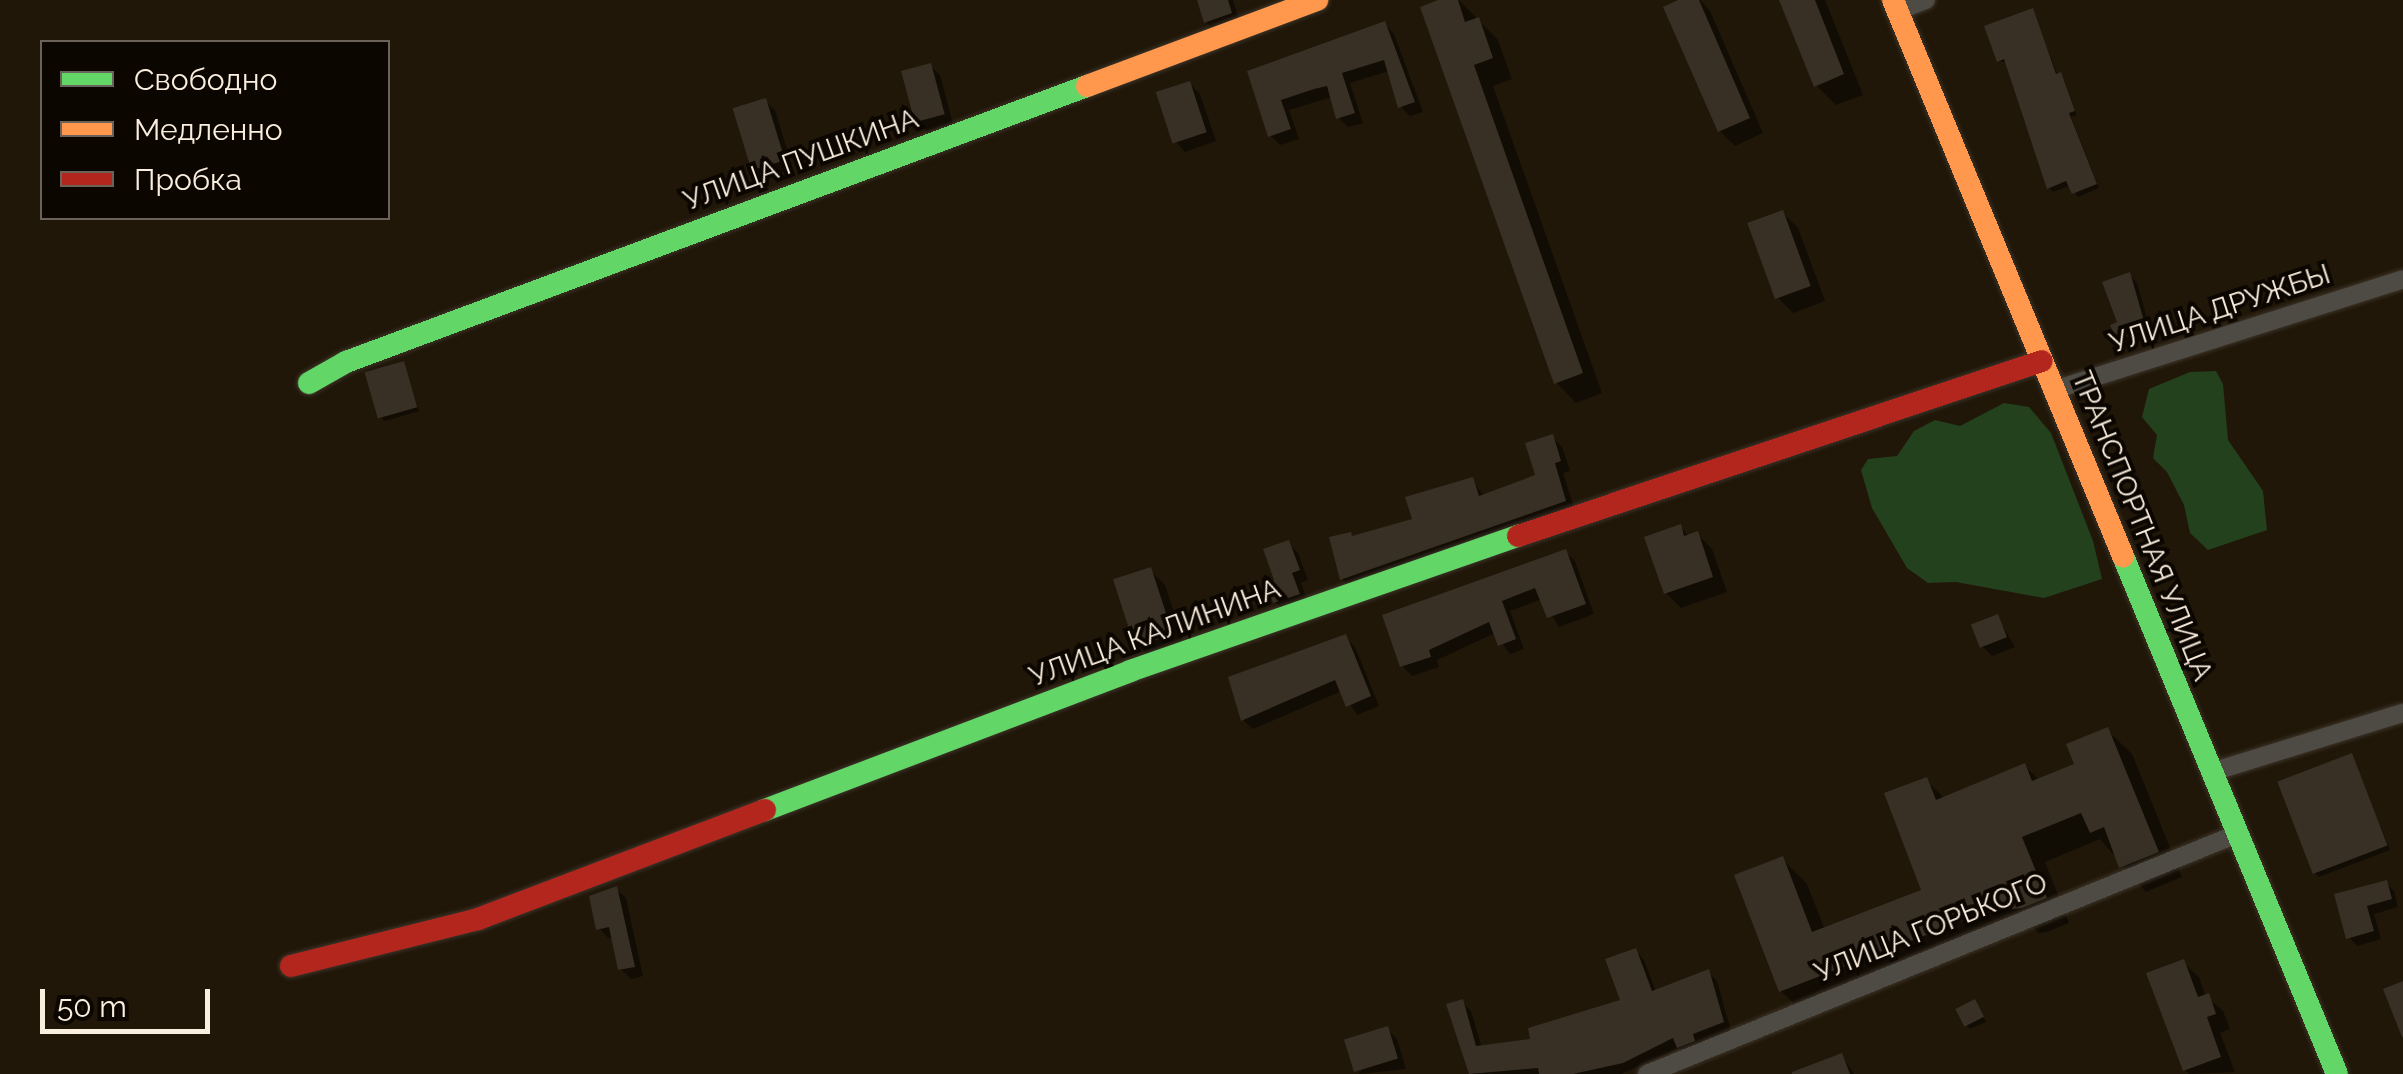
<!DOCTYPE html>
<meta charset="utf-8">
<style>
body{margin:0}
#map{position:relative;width:2403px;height:1074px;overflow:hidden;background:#201709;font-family:Raleway,sans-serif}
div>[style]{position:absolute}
.green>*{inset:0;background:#23411c}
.shadow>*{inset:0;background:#0007}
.building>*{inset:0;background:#383025;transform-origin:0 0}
.roads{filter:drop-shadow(0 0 2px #3d3429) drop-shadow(0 0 2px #3d3429)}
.street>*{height:18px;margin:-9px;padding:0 9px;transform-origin:9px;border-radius:9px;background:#4e4b45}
.fast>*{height:22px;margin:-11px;padding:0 11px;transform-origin:11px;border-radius:11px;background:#63d668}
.slow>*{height:22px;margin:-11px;padding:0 11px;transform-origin:11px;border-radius:11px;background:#ff974d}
.jam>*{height:22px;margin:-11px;padding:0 11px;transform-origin:11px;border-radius:11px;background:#b3261e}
span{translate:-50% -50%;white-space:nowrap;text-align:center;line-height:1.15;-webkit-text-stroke:8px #0c0601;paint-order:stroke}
.street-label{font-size:28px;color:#faeedf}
.legend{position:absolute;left:40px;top:40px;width:350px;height:180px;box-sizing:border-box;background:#0c0601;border:2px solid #6b635a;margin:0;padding:12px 18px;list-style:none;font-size:30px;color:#faeedf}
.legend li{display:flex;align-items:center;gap:20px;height:50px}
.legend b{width:50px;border:2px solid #6b635a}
.scale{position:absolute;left:40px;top:989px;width:170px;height:45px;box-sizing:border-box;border:5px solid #faeedf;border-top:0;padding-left:12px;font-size:30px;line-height:35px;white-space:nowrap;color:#faeedf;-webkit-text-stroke:8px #0c0601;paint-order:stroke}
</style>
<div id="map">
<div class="green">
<i style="clip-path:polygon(2216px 371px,2223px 384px,2228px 440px,2263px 491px,2267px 530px,2208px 550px,2190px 533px,2184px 505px,2167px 472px,2153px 458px,2157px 435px,2142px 417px,2149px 389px,2190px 372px)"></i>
<i style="clip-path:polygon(2004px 403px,2029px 407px,2051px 433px,2093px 541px,2102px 579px,2044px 598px,1956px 582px,1928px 583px,1907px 568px,1872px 508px,1861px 470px,1868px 459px,1897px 456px,1914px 431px,1935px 420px,1960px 426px)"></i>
</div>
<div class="shadow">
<i style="clip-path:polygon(1199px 0,1233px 0,1240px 23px,1216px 32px,1206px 22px)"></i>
<i style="clip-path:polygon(1446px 0,1459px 0,1498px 40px,1512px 79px,1493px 86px,1602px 393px,1576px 403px,1556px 382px)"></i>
<i style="clip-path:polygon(1685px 0,1700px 0,1710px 11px,1763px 133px,1735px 146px,1720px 131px)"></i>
<i style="clip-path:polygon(1782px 0,1825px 0,1863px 95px,1836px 105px,1816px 85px)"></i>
<i style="clip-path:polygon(2032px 11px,2058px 76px,2064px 80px,2077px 115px,2071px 117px,2099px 188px,2078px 197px,2071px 185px,2053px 192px,2049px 188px,2008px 63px,1999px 61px)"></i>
<i style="clip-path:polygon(1385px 24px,1394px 34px,1423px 112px,1410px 116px,1400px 106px,1389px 71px,1350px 83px,1363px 123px,1348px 127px,1339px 118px,1332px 97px,1289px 110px,1299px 139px,1280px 145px,1270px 135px,1250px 73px)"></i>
<i style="clip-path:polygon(930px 66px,940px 75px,953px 124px,927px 131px,917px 121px)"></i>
<i style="clip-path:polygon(1190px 84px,1200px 94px,1216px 141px,1185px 152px,1176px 142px)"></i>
<i style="clip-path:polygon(765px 101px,775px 110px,793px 169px,763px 178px,754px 169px)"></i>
<i style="clip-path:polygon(1783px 213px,1798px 228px,1825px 301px,1793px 313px,1778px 298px)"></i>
<i style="clip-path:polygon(2129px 275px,2137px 283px,2152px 336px,2127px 347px,2119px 339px)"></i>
<i style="clip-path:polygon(403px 364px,419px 411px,385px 421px,380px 417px)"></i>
<i style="clip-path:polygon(1552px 437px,1562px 447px,1570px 471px,1563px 473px,1575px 511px,1352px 589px,1342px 579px,1354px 538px,1415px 520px,1472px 480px,1484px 496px,1538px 477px)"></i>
<i style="clip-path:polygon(1680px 527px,1690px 537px,1697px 534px,1712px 549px,1727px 592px,1681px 608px,1666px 593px)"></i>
<i style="clip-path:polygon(1288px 543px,1298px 553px,1308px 580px,1301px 583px,1308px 603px,1285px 611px,1275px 602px)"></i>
<i style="clip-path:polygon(1565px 552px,1575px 561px,1594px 614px,1559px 627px,1542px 599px,1510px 611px,1524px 649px,1510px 654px,1495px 633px,1437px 660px,1439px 667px,1412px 676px,1402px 666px)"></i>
<i style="clip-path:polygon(1150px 570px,1165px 585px,1186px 649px,1153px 660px,1137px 645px)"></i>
<i style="clip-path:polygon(1997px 617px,2015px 647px,1992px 656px,1982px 646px)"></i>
<i style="clip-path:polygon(1345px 637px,1355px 647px,1379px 706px,1357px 715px,1342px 691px,1253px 729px,1243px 720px)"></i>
<i style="clip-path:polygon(2107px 730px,2132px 754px,2182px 877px,2146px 892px,2100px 839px,2045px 862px,2069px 923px,2047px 932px,2039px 933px,2033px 927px,1806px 1016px,1781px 991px,1782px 859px,1807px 884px,1825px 930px,1924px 892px,1926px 780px,1945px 799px,2025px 766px,2040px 781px,2078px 765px)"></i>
<i style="clip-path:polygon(2351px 755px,2390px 850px,2319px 877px,2315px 873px)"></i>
<i style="clip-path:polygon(2386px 883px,2394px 891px,2398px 907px,2374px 914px,2381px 939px,2357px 946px,2349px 937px,2337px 896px)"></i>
<i style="clip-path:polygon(616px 889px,626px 898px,643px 976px,631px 979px,621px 969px,614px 937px,608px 938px,599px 928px)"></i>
<i style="clip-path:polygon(1635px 950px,1644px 960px,1656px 992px,1708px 972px,1717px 981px,1731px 1031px,1688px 1056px,1680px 1048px,1621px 1074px,1470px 1074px,1450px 1005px,1462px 1002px,1471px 1011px,1482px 1048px,1533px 1041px,1623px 1002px)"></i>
<i style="clip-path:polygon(2183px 962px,2199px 977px,2206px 997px,2223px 1011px,2230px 1029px,2220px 1033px,2235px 1072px,2189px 1074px,2185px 1070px)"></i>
<i style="clip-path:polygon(1975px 1002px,1986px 1022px,1970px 1029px,1966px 1025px)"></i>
<i style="clip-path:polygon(1387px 1029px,1397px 1039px,1406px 1069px,1359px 1074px)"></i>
<i style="clip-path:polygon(1842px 1056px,1854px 1074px,1824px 1074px)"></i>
</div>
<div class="building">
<i style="clip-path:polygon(1197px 0,1228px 0,1232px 13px,1204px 23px)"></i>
<i style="clip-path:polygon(1438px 0,1458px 0,1465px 22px,1479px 17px,1493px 58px,1474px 65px,1583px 373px,1554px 384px,1420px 7px)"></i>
<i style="clip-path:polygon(1678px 0,1699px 0,1750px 118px,1718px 132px,1663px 7px)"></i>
<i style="clip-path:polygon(1779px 0,1815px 0,1844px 74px,1814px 87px)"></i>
<i style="clip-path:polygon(2033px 8px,2056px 74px,2061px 72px,2075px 111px,2069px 113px,2097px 184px,2072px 194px,2066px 181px,2047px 189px,2004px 59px,1997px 62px,1984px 26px)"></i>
<i style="clip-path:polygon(1385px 21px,1415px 102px,1398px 108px,1384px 60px,1342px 73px,1355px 113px,1336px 119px,1327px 86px,1314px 89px,1281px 100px,1291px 129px,1268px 137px,1247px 71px)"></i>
<i style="left:931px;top:63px;width:53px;height:31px;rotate:75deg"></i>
<i style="left:1190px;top:81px;width:54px;height:36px;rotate:72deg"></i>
<i style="left:766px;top:98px;width:65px;height:35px;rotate:73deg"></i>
<i style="left:1783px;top:210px;width:81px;height:38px;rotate:70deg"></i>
<i style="clip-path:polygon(2130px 272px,2146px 328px,2117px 341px,2110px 325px,2117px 322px,2102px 282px)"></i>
<i style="left:404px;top:361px;width:48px;height:41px;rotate:74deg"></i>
<i style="clip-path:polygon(1553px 434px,1561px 461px,1555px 463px,1566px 501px,1340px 580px,1329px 537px,1351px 532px,1352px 536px,1412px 519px,1405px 497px,1473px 477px,1479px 496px,1535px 475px,1525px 443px)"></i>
<i style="clip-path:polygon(1681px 524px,1684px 536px,1698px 531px,1713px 577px,1664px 594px,1644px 537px)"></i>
<i style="clip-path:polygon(1289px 540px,1300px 570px,1292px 573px,1300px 594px,1273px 603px,1266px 583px,1274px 580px,1263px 549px)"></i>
<i style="clip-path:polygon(1566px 549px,1586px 604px,1547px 618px,1535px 588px,1502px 601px,1516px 639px,1498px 646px,1489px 622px,1429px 650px,1431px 657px,1400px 667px,1382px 615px)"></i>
<i style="left:1151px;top:567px;width:71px;height:40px;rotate:72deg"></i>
<i style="left:1998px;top:614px;width:25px;height:29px;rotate:69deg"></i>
<i style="clip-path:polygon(1346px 634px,1371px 696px,1346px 707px,1335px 680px,1241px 721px,1228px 677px)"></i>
<i style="clip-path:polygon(2108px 727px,2159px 852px,2119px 868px,2104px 827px,2090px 833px,2081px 813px,2022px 837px,2047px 898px,2022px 908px,2012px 909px,2009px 903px,1779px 992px,1734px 875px,1783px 856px,1812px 932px,1921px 890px,1884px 793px,1927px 777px,1936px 800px,2025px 763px,2032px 781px,2074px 764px,2066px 744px)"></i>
<i style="left:2352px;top:753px;width:99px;height:80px;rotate:69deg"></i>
<i style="clip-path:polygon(2387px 880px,2392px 899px,2367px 906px,2374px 931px,2346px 939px,2334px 894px)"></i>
<i style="clip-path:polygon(617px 886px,635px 967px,618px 970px,609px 927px,596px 930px,589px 896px)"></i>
<i style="clip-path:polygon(1636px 948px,1652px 991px,1709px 969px,1724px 1022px,1693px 1034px,1695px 1041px,1677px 1048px,1673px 1038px,1623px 1063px,1573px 1074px,1539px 1074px,1538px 1068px,1469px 1074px,1446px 1004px,1463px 999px,1476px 1046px,1530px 1039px,1528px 1028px,1620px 1000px,1605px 959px)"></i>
<i style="clip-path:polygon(2184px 959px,2198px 997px,2209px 993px,2216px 1014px,2207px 1017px,2221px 1057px,2183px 1071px,2146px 973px)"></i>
<i style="clip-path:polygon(2403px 981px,2403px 1037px,2402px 1037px,2383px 989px)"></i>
<i style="left:1975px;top:999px;width:20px;height:22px;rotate:63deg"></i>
<i style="left:1388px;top:1026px;width:34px;height:46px;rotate:73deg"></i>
<i style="clip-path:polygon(1842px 1053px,1850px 1074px,1792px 1074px,1792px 1072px)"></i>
</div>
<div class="roads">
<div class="street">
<i style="left:1897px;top:11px;width:31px;rotate:-21deg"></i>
<i style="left:2054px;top:390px;width:366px;rotate:-17.6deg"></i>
<i style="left:2212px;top:772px;width:200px;rotate:-17.2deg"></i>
<i style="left:1647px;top:1074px;width:637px;rotate:-22.14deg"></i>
</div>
<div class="fast">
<i style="left:309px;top:383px;width:43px;rotate:-29.6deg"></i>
<i style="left:346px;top:362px;width:791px;rotate:-20.43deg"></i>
<i style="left:2123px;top:556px;width:560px;rotate:67.55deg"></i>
<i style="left:765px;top:810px;width:391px;rotate:-20.8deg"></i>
<i style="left:1130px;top:671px;width:411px;rotate:-19.2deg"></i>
</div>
<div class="slow">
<i style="left:1893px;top:0;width:602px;rotate:67.53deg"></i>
<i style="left:1087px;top:86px;width:246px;rotate:-20.5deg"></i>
</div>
<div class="jam">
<i style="left:1518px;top:536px;width:552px;rotate:-18.47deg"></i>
<i style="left:291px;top:966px;width:193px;rotate:-14.1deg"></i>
<i style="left:478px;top:919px;width:307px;rotate:-20.8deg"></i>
</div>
</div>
<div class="street-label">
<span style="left:801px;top:160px;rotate:-20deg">УЛИЦА ПУШКИНА</span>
<span style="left:2220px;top:309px;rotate:-18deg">УЛИЦА ДРУЖБЫ</span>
<span style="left:2142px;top:526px;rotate:68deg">ТРАНСПОРТНАЯ УЛИЦА</span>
<span style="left:1155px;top:633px;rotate:-20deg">УЛИЦА КАЛИНИНА</span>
<span style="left:1931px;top:928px;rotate:-22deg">УЛИЦА ГОРЬКОГО</span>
</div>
<ul class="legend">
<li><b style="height:12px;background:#63d668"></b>Свободно</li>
<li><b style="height:12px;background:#ff974d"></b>Медленно</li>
<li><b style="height:12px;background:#b3261e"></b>Пробка</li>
</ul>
<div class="scale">50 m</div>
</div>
